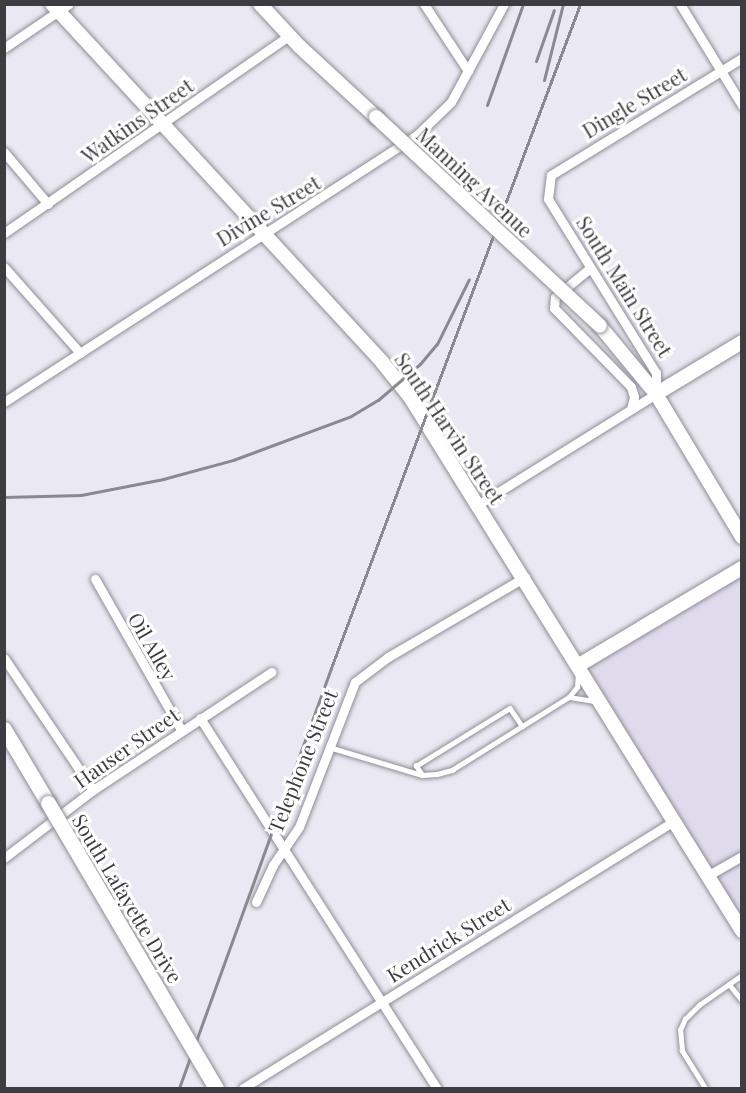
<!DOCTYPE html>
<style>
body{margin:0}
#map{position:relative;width:746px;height:1093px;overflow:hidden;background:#eae8f2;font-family:"Playfair Display",serif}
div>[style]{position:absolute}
.built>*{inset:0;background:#dfdbec}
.roads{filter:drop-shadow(0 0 2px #8f8d96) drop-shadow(0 0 2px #8f8d96)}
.lane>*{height:4.5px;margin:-2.25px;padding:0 2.25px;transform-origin:2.25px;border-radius:2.25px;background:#fff}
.street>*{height:9px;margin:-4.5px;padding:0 4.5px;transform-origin:4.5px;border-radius:4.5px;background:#fff}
.secondary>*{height:14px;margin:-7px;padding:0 7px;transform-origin:7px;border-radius:7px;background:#fff}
.primary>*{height:15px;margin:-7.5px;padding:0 7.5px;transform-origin:7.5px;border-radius:7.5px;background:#fff}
.rail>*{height:3px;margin:-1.5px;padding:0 1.5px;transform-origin:1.5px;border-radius:1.5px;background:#8a8990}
.bridges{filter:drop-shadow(0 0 2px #8f8d96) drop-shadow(0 0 2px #8f8d96)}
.secondary-bridge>*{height:14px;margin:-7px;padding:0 7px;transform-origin:7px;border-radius:7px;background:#fff}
.primary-bridge>*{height:15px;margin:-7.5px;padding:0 7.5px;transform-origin:7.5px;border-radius:7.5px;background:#fff}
span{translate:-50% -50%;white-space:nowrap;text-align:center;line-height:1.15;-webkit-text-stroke:6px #fff;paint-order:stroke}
.street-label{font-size:20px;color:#3d3c40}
.frame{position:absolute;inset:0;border:6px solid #3d3c40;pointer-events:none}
</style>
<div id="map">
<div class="built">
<i style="clip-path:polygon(741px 572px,741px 927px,587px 667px)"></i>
</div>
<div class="roads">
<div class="lane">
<i style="left:569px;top:697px;width:26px;rotate:9deg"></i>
<i style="left:329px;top:747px;width:97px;rotate:16.8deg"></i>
<i style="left:422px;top:775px;width:15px;rotate:-4deg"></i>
<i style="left:437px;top:774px;width:16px;rotate:-15deg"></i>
<i style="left:452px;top:770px;width:138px;rotate:-32deg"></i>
<i style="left:569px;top:697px;width:13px;rotate:-51deg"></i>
<i style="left:577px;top:687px;width:13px;rotate:-86deg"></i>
<i style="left:422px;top:775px;width:11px;rotate:-124deg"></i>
<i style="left:416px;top:766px;width:110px;rotate:-31.7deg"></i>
<i style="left:510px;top:708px;width:22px;rotate:56deg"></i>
<i style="left:729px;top:984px;width:21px;rotate:51deg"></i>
<i style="left:705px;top:1088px;width:44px;rotate:-121.9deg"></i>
<i style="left:682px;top:1051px;width:21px;rotate:-95deg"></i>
<i style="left:680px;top:1030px;width:12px;rotate:-66deg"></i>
<i style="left:685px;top:1019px;width:20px;rotate:-45deg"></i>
<i style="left:699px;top:1005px;width:52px;rotate:-34.9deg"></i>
</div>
<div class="street">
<i style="left:424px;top:4px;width:80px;rotate:56.7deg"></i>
<i style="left:680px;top:4px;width:119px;rotate:58.5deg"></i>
<i style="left:4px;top:48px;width:78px;rotate:-34.1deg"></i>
<i style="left:4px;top:152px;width:68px;rotate:49.8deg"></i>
<i style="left:4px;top:233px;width:346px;rotate:-34.7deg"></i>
<i style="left:4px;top:267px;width:115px;rotate:48.5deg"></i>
<i style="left:590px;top:268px;width:45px;rotate:140.4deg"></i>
<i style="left:555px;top:297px;width:11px;rotate:95deg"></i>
<i style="left:554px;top:308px;width:110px;rotate:45.7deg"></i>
<i style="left:631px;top:387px;width:10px;rotate:73deg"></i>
<i style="left:634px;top:397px;width:12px;rotate:104deg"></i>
<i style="left:4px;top:402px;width:492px;rotate:-32.9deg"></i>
<i style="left:417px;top:135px;width:47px;rotate:-44.1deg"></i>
<i style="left:451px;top:102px;width:111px;rotate:-61.6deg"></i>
<i style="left:479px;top:504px;width:208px;rotate:-31.9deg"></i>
<i style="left:656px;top:394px;width:21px;rotate:-90deg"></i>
<i style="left:656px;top:373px;width:205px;rotate:-121.8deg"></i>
<i style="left:548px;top:199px;width:24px;rotate:-83deg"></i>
<i style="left:551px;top:175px;width:224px;rotate:-31.5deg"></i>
<i style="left:95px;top:579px;width:174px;rotate:60.3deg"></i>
<i style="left:4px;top:658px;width:159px;rotate:56deg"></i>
<i style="left:200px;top:718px;width:439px;rotate:57.4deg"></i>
<i style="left:4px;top:858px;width:112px;rotate:-37.4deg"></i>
<i style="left:93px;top:790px;width:214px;rotate:-33.5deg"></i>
<i style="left:707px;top:876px;width:40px;rotate:-29.7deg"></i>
<i style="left:256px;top:902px;width:41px;rotate:-65.3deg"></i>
<i style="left:273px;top:865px;width:46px;rotate:-55.6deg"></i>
<i style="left:299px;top:827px;width:155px;rotate:-68.9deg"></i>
<i style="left:355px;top:682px;width:41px;rotate:-37.1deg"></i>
<i style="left:388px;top:657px;width:159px;rotate:-30.3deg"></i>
<i style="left:243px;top:1088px;width:507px;rotate:-31.78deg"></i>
</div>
<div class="secondary">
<i style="left:52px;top:4px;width:487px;rotate:47.3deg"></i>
<i style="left:382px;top:362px;width:45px;rotate:51.3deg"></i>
<i style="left:410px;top:397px;width:629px;rotate:58.13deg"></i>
<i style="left:260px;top:4px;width:57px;rotate:47.1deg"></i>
<i style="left:299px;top:46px;width:105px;rotate:42.7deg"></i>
<i style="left:600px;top:326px;width:88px;rotate:50.5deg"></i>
<i style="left:656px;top:394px;width:167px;rotate:59deg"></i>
<i style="left:656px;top:394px;width:100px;rotate:-31.2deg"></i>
<i style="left:579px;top:665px;width:190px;rotate:-30.8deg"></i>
</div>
<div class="primary">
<i style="left:4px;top:729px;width:86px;rotate:59.3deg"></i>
</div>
</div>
<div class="rail">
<i style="left:536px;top:61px;width:54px;rotate:-70.6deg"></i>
<i style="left:544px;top:80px;width:78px;rotate:-76deg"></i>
<i style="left:487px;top:105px;width:107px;rotate:-70.4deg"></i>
<i style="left:4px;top:497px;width:77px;rotate:-1.5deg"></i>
<i style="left:81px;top:495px;width:84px;rotate:-11deg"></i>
<i style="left:163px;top:479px;width:73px;rotate:-15.2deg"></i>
<i style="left:233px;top:460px;width:126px;rotate:-20.4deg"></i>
<i style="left:351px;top:416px;width:31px;rotate:-31deg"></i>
<i style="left:378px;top:400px;width:55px;rotate:-40.6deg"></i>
<i style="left:420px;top:364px;width:26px;rotate:-50deg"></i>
<i style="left:437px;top:344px;width:72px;rotate:-63.8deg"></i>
<i style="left:179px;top:1088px;width:447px;rotate:-70.1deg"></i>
<i style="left:331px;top:668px;width:709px;rotate:-69.44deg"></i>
</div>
<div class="bridges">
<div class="secondary-bridge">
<i style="left:376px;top:117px;width:306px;rotate:43deg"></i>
</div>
<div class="primary-bridge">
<i style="left:48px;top:803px;width:331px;rotate:59.5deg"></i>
</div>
</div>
<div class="street-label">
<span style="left:634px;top:102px;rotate:-31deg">Dingle Street</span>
<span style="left:137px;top:120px;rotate:-35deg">Watkins Street</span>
<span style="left:475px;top:182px;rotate:43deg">Manning Avenue</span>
<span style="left:268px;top:210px;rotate:-31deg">Divine Street</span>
<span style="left:625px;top:286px;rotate:58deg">South Main Street</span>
<span style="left:450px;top:428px;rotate:56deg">South Harvin Street</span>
<span style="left:153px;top:646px;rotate:60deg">Oil Alley</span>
<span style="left:126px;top:747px;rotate:-35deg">Hauser Street</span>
<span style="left:302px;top:761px;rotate:-68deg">Telephone Street</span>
<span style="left:128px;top:898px;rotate:59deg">South Lafayette Drive</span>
<span style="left:448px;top:939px;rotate:-32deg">Kendrick Street</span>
</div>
<div class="frame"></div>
</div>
